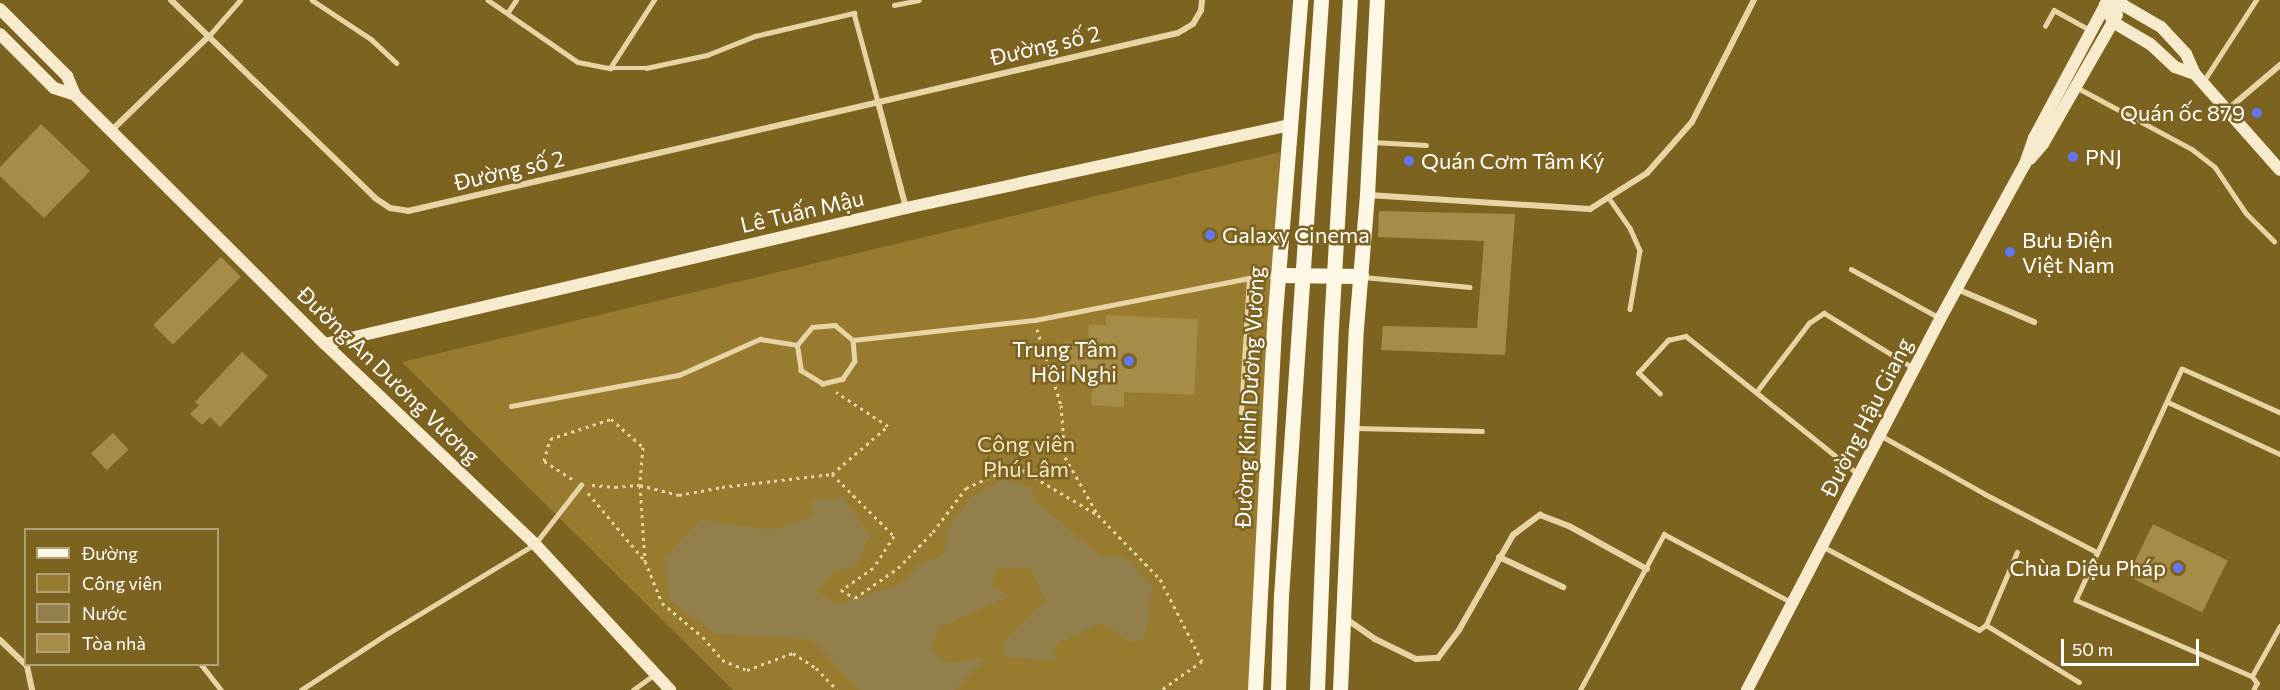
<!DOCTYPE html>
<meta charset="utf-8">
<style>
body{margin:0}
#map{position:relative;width:2280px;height:690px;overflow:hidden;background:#7d6320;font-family:Commissioner,sans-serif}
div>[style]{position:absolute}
.green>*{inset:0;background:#997b2f}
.water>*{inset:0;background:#927f4c}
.building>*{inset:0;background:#a78c48;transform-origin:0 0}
.path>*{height:3px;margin-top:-1.5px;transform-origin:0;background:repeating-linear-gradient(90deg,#e7d3a3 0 3px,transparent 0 7.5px)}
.lane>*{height:4.5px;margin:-2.25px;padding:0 2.25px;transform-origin:2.25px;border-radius:2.25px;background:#e7d3a3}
.street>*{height:6px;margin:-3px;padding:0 3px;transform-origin:3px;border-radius:3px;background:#e7d3a3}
.secondary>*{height:12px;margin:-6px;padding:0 6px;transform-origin:6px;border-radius:6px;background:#f6ebcd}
.primary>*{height:15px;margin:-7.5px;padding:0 7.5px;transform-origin:7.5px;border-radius:7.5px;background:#fdf8e5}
.dots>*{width:16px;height:16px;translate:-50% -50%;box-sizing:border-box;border:3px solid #7d6320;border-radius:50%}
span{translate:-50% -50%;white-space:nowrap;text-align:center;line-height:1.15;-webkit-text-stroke:5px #7d6320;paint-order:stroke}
.street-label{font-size:22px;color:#fff}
.poi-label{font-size:22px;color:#fff}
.right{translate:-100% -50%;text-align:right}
.left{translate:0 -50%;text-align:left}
.park-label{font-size:22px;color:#f5e8c6}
.legend{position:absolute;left:24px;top:528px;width:195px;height:138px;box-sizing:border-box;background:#7d6320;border:2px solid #b1a179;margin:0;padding:8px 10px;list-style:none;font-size:18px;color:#fff}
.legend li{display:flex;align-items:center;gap:12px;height:30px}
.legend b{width:30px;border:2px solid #b1a179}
.scale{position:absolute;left:2061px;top:639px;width:138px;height:27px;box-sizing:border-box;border:3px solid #fff;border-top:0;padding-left:8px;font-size:18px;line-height:21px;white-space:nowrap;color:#fff;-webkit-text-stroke:4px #7d6320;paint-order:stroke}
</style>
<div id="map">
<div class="green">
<i style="clip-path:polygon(1280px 152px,1252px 690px,733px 690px,402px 362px)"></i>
</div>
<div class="water">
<i style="clip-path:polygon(1003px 480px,1033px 488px,1034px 501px,1100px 556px,1124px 556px,1153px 586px,1145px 638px,1131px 642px,1102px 623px,1054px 645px,1057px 661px,1005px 657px,1003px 643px,1046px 599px,1031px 569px,997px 567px,991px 587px,1010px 596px,938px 628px,932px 648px,946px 663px,986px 658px,955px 690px,860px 690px,811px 639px,715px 634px,669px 599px,665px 558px,701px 520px,770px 530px,811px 518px,812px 501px,843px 497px,870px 536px,856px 566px,833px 572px,816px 591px,837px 605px,899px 585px,920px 564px,944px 554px,948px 527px,973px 496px)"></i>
</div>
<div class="building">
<i style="clip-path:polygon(41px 124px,90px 171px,44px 218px,0 176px,0 167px)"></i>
<i style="clip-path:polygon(1379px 211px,1515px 214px,1505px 355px,1381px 350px,1383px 326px,1477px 328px,1484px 241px,1378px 237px)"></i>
<i style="left:221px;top:257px;width:28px;height:96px;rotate:45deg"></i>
<i style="clip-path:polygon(1106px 315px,1198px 319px,1194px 395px,1124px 392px,1124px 407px,1091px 405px,1093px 381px,1062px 380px,1064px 341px,1088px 342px,1089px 325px,1106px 325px)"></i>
<i style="clip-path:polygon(242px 352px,268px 376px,220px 427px,210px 417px,202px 425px,190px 414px,199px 405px,195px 402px)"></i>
<i style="left:113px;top:433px;width:23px;height:30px;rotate:47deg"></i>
<i style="left:2153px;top:524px;width:83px;height:58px;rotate:26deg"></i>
</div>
<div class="path">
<i style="left:1037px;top:329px;width:80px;rotate:72.5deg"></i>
<i style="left:1061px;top:405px;width:52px;rotate:85.6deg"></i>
<i style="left:1065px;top:457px;width:67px;rotate:60.4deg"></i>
<i style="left:1098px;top:515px;width:89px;rotate:45.9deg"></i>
<i style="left:1160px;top:579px;width:92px;rotate:62.9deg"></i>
<i style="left:1202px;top:661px;width:50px;rotate:144.7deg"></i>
<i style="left:832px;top:474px;width:88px;rotate:45deg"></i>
<i style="left:894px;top:536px;width:38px;rotate:123deg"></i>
<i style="left:873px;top:568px;width:39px;rotate:145deg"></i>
<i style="left:841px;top:590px;width:16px;rotate:30deg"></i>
<i style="left:855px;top:598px;width:52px;rotate:-34.9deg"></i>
<i style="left:898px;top:568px;width:50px;rotate:-45.8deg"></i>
<i style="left:933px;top:532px;width:55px;rotate:-53.1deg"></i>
<i style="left:966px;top:488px;width:54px;rotate:-24.2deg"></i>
<i style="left:1015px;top:466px;width:96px;rotate:30.6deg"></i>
<i style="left:572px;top:479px;width:33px;rotate:-147deg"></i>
<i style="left:544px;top:461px;width:23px;rotate:-75deg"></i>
<i style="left:550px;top:439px;width:64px;rotate:-18.2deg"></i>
<i style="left:611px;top:419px;width:43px;rotate:41.2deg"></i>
<i style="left:643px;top:447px;width:38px;rotate:95deg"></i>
<i style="left:640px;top:485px;width:40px;rotate:14.4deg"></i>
<i style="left:679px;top:495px;width:44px;rotate:-10.5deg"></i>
<i style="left:722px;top:487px;width:111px;rotate:-6.7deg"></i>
<i style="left:832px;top:474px;width:74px;rotate:-40.6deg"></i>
<i style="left:888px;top:426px;width:62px;rotate:-146.8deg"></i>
<i style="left:592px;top:485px;width:23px;rotate:5deg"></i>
<i style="left:615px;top:487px;width:25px;rotate:-5deg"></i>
<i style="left:640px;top:485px;width:76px;rotate:86.2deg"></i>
<i style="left:645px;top:561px;width:45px;rotate:68deg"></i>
<i style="left:662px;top:603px;width:53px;rotate:39.7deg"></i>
<i style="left:703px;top:637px;width:30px;rotate:50deg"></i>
<i style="left:722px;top:660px;width:27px;rotate:22deg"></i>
<i style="left:747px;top:670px;width:49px;rotate:-20.3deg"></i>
<i style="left:793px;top:653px;width:27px;rotate:33deg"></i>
<i style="left:816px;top:668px;width:30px;rotate:46deg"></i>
<i style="left:588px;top:493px;width:89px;rotate:50deg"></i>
</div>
<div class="lane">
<i style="left:312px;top:0;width:71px;rotate:33.5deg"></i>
<i style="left:371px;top:39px;width:35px;rotate:43deg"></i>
<i style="left:488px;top:0;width:109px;rotate:34.6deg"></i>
<i style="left:578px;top:62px;width:33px;rotate:11deg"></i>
<i style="left:610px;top:68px;width:36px"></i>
<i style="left:646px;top:68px;width:62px;rotate:-12deg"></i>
<i style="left:707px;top:55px;width:52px;rotate:-21.6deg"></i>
<i style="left:755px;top:36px;width:102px;rotate:-13.1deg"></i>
<i style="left:854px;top:13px;width:92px;rotate:74.9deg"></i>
<i style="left:894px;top:5px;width:25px;rotate:-11deg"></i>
<i style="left:508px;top:12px;width:14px;rotate:-56deg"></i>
<i style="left:2045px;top:26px;width:18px;rotate:-61deg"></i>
<i style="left:2054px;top:10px;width:41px;rotate:29.1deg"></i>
<i style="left:208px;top:37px;width:49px;rotate:-49.1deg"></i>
<i style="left:610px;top:68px;width:81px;rotate:-57.1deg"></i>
<i style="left:2203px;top:82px;width:98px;rotate:-57.1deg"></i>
<i style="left:2078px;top:88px;width:129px;rotate:28.2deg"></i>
<i style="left:2192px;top:149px;width:29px;rotate:38deg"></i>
<i style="left:2215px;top:167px;width:55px;rotate:56deg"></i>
<i style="left:2246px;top:213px;width:40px;rotate:45deg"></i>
<i style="left:1372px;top:142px;width:54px;rotate:3.2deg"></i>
<i style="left:1609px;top:198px;width:37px;rotate:55deg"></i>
<i style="left:1630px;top:228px;width:24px;rotate:66deg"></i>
<i style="left:1640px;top:250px;width:60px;rotate:99.6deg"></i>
<i style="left:1851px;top:269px;width:99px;rotate:28.9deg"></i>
<i style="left:1363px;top:277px;width:107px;rotate:5.3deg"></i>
<i style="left:853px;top:340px;width:21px;rotate:85deg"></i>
<i style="left:855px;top:361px;width:22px;rotate:124deg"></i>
<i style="left:843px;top:379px;width:21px;rotate:166deg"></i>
<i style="left:823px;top:384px;width:26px;rotate:-149deg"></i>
<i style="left:801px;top:371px;width:26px;rotate:-99deg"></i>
<i style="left:797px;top:345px;width:23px;rotate:-50deg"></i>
<i style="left:812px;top:327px;width:23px;rotate:-5deg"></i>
<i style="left:835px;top:325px;width:23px;rotate:40deg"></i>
<i style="left:853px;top:340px;width:183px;rotate:-6.3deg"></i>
<i style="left:1035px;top:320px;width:218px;rotate:-11.1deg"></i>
<i style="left:1249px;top:278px;width:27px;rotate:-6deg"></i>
<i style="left:1757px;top:391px;width:86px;rotate:-52.6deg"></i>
<i style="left:1809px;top:323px;width:18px;rotate:-34deg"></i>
<i style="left:1824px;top:313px;width:103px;rotate:31.5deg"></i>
<i style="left:1660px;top:394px;width:30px;rotate:-136deg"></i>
<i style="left:1638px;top:373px;width:45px;rotate:-47.7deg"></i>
<i style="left:1668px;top:340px;width:18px;rotate:-13deg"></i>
<i style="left:1686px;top:336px;width:219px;rotate:38.7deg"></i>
<i style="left:2168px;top:402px;width:123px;rotate:24.9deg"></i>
<i style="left:511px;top:406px;width:171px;rotate:-10.5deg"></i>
<i style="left:679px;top:375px;width:89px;rotate:-24deg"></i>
<i style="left:760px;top:339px;width:37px;rotate:9deg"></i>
<i style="left:1241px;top:413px;width:135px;rotate:-86.6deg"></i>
<i style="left:2280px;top:413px;width:107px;rotate:-155.8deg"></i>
<i style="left:2182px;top:369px;width:254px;rotate:114.6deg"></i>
<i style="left:2076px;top:600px;width:192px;rotate:23.4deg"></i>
<i style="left:2252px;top:676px;width:57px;rotate:-60.8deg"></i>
<i style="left:1355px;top:428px;width:127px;rotate:1.4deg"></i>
<i style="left:1880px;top:435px;width:120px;rotate:29.3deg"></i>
<i style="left:1985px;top:494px;width:126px;rotate:27.4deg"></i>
<i style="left:1822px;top:546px;width:178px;rotate:28.1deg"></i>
<i style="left:1979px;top:630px;width:9px;rotate:-36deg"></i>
<i style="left:1986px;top:625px;width:79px;rotate:-67deg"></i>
<i style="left:1986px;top:625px;width:109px;rotate:31.5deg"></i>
<i style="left:201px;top:664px;width:33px;rotate:52deg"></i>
<i style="left:2252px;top:676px;width:9px;rotate:54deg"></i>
<i style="left:2257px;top:683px;width:8px;rotate:113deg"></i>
<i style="left:301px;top:690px;width:103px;rotate:-33.1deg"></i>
<i style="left:387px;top:634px;width:173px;rotate:-31.3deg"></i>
<i style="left:535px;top:544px;width:75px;rotate:-52.1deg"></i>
<i style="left:633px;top:690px;width:27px;rotate:-36deg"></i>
<i style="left:1580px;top:690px;width:177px;rotate:-61.7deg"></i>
<i style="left:1664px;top:534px;width:144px;rotate:28.2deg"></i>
</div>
<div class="street">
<i style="left:171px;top:0;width:284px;rotate:44.1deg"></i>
<i style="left:375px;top:198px;width:18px;rotate:34deg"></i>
<i style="left:390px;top:208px;width:18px;rotate:9deg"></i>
<i style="left:408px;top:211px;width:790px;rotate:-13.02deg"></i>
<i style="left:1178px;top:33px;width:17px;rotate:-31deg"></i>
<i style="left:1193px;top:24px;width:16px;rotate:-60deg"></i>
<i style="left:1201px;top:10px;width:10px;rotate:-84deg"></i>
<i style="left:878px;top:102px;width:110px;rotate:75.2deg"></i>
<i style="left:2227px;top:110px;width:70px;rotate:-40.3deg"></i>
<i style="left:113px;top:129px;width:132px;rotate:-44.1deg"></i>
<i style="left:1368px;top:195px;width:222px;rotate:3.6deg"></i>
<i style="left:1590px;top:209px;width:67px;rotate:-32.3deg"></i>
<i style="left:1647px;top:173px;width:68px;rotate:-48.6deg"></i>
<i style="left:1692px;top:122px;width:137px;rotate:-63.1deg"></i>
<i style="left:1957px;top:289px;width:84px;rotate:23.2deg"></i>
<i style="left:1499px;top:557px;width:71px;rotate:25.1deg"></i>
<i style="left:1345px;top:618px;width:37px;rotate:35deg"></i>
<i style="left:1375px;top:639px;width:46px;rotate:26deg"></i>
<i style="left:1416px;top:659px;width:22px;rotate:-3deg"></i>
<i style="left:1438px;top:658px;width:35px;rotate:-53deg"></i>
<i style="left:1459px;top:630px;width:109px;rotate:-60.4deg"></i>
<i style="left:1513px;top:535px;width:34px;rotate:-37deg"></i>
<i style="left:1540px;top:515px;width:31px;rotate:21deg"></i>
<i style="left:1569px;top:526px;width:89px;rotate:28.9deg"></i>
<i style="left:0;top:640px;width:37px;rotate:44deg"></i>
<i style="left:27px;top:666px;width:25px;rotate:78deg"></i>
</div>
<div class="secondary">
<i style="left:0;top:9px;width:95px;rotate:45deg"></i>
<i style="left:67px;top:76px;width:21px;rotate:67deg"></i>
<i style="left:75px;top:95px;width:353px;rotate:44.9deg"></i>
<i style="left:325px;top:344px;width:290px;rotate:43.6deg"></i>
<i style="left:535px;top:544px;width:199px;rotate:47.2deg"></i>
<i style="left:0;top:34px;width:76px;rotate:45deg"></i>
<i style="left:54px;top:88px;width:22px;rotate:18deg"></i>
<i style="left:2195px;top:74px;width:21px;rotate:-161deg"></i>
<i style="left:2175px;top:67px;width:34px;rotate:-137deg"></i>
<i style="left:2150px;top:44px;width:43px;rotate:-149.3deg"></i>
<i style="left:2113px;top:22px;width:19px;rotate:-115deg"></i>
<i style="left:2105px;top:5px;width:18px"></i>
<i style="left:2123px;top:5px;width:44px;rotate:30.1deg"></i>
<i style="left:2161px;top:27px;width:37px;rotate:47deg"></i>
<i style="left:2186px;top:54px;width:22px;rotate:66deg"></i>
<i style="left:2195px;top:74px;width:128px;rotate:48.5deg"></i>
<i style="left:2030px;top:159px;width:20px;rotate:-49deg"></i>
<i style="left:2043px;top:144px;width:149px;rotate:-60.2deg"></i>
<i style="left:325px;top:344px;width:597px;rotate:-13.17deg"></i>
<i style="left:906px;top:208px;width:393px;rotate:-12.2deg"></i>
<i style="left:1747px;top:690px;width:418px;rotate:-62.5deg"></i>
<i style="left:1940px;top:319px;width:177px;rotate:-61.3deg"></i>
<i style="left:2025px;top:164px;width:28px;rotate:-71deg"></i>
<i style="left:2034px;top:138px;width:157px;rotate:-61.8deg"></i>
</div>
<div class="primary">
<i style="left:1278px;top:275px;width:83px;rotate:0.7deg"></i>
<i style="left:1255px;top:690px;width:364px;rotate:-87deg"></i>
<i style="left:1274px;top:326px;width:327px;rotate:-85.4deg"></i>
<i style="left:1278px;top:690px;width:94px;rotate:-88.2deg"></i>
<i style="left:1281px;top:596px;width:597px;rotate:-86.16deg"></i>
<i style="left:1317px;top:690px;width:363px;rotate:-87.8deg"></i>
<i style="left:1331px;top:327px;width:328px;rotate:-86.7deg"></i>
<i style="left:1340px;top:690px;width:362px;rotate:-87.5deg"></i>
<i style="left:1356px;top:328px;width:133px;rotate:-85.3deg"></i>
<i style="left:1367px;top:195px;width:195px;rotate:-87.1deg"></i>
</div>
<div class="dots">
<i style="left:2257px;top:113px;background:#6376f5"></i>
<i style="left:2073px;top:157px;background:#6376f5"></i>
<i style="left:1409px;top:161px;background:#6376f5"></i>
<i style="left:1210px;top:235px;background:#6376f5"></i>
<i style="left:2010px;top:252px;background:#6376f5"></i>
<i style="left:1129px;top:361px;background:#6376f5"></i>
<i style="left:2178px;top:568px;background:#6376f5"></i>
</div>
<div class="street-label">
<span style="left:1045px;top:45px;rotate:-13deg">Đường số 2</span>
<span style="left:509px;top:170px;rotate:-13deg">Đường số 2</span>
<span style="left:802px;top:211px;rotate:-13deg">Lê Tuấn Mậu</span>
<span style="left:389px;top:375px;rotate:44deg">Đường An Dương Vương</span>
<span style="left:1249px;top:397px;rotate:-87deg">Đường Kinh Dương Vương</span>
<span style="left:1866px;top:417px;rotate:-63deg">Đường Hậu Giang</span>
</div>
<div class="poi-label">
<span class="right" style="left:2245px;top:113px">Quán ốc 879</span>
<span class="left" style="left:2085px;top:157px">PNJ</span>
<span class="left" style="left:1421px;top:161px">Quán Cơm Tâm Ký</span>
<span class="left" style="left:1222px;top:235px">Galaxy Cinema</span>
<span class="left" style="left:2022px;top:252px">Bưu Điện<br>Việt Nam</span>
<span class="right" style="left:1117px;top:361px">Trung Tâm<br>Hôi Nghi</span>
<span class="right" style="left:2166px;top:568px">Chùa Diệu Pháp</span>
</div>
<div class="park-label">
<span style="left:1026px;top:456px">Công viên<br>Phú Lâm</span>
</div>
<ul class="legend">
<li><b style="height:8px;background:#fdf8e5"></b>Đường</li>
<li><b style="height:16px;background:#997b2f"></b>Công viên</li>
<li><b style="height:16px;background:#927f4c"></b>Nước</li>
<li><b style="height:16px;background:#a78c48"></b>Tòa nhà</li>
</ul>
<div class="scale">50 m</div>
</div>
